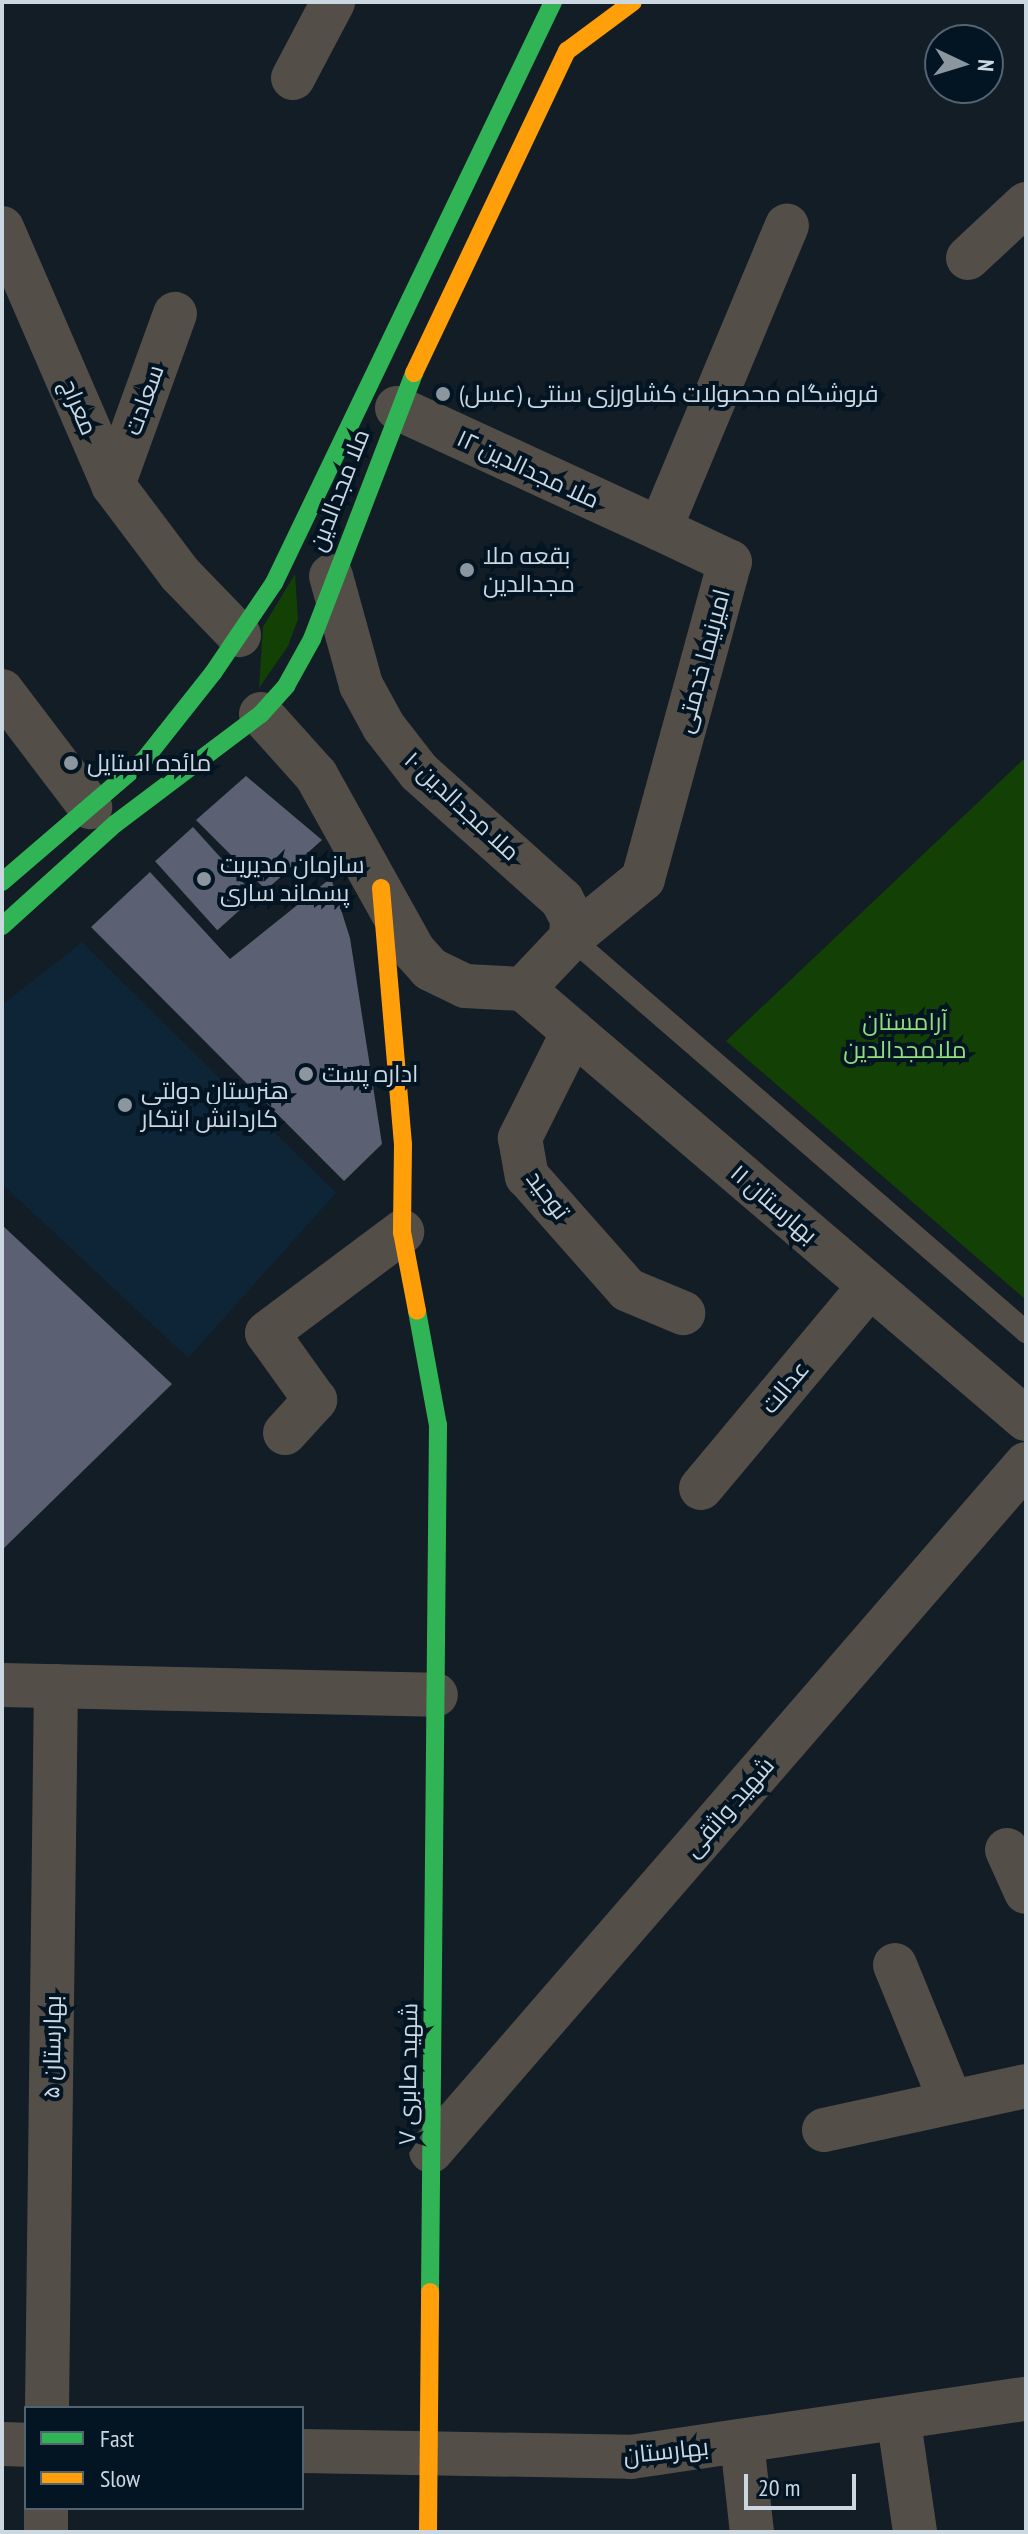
<!DOCTYPE html>
<meta charset="utf-8">
<style>
body{margin:0}
#map{position:relative;width:1028px;height:2534px;overflow:hidden;background:#131d25;font-family:"PT Sans Narrow",Cairo,sans-serif}
div>[style]{position:absolute}
.built>*{inset:0;background:#0d2536}
.green>*{inset:0;background:#134105}
.building>*{inset:0;background:#5b6073;transform-origin:0 0}
.lane>*{height:22px;margin:-11px;padding:0 11px;transform-origin:11px;border-radius:11px;background:#544e48}
.street>*{height:44px;margin:-22px;padding:0 22px;transform-origin:22px;border-radius:22px;background:#544e48}
.fast>*{height:18px;margin:-9px;padding:0 9px;transform-origin:9px;border-radius:9px;background:#30b455}
.slow>*{height:18px;margin:-9px;padding:0 9px;transform-origin:9px;border-radius:9px;background:#ff9f0a}
.dots>*{width:22px;height:22px;translate:-50% -50%;box-sizing:border-box;border:4px solid #031523;border-radius:50%}
span{translate:-50% -50%;white-space:nowrap;text-align:center;line-height:1.15;-webkit-text-stroke:8px #031523;paint-order:stroke}
.poi-label{font-size:24px;color:#cbd7e1}
.left{translate:0 -50%;text-align:left}
.street-label{font-size:24px;color:#cbd7e1}
.park-label{font-size:24px;color:#92dd7d}
.frame{position:absolute;inset:0;border:4px solid #cbd7e1;pointer-events:none}
.legend{position:absolute;left:24px;top:2406px;width:280px;height:104px;box-sizing:border-box;background:#031523;border:2px solid #53636f;margin:0;padding:10px 14px;list-style:none;font-size:24px;color:#cbd7e1}
.legend li{display:flex;align-items:center;gap:16px;height:40px}
.legend b{width:40px;border:2px solid #53636f}
.north{position:absolute;left:924px;top:24px;width:80px;height:80px;box-sizing:border-box;background:#031523;border:2px solid #53636f;border-radius:50%;rotate:94deg;font-size:22px;font-weight:700;line-height:32px;text-align:center;color:#cbd7e1}
.north::after{content:'';display:block;margin:auto;width:28px;height:36px;background:#8b969f;clip-path:polygon(50% 0,100% 100%,50% 72%,0 100%)}
.scale{position:absolute;left:744px;top:2474px;width:112px;height:36px;box-sizing:border-box;border:4px solid #cbd7e1;border-top:0;padding-left:10px;font-size:24px;line-height:28px;white-space:nowrap;color:#cbd7e1;-webkit-text-stroke:6px #031523;paint-order:stroke}
</style>
<div id="map">
<div class="built">
<i style="clip-path:polygon(82px 942px,336px 1193px,188px 1358px,2px 1184px,2px 1005px)"></i>
</div>
<div class="green">
<i style="clip-path:polygon(295px 574px,298px 619px,288px 646px,259px 688px,263px 627px)"></i>
<i style="clip-path:polygon(1026px 757px,1026px 1300px,726px 1041px)"></i>
</div>
<div class="building">
<i style="clip-path:polygon(246px 776px,322px 840px,266px 890px,196px 820px)"></i>
<i style="left:193px;top:827px;width:93px;height:51px;rotate:48deg"></i>
<i style="clip-path:polygon(150px 872px,230px 959px,331px 878px,350px 938px,382px 1144px,344px 1181px,91px 927px)"></i>
<i style="clip-path:polygon(2px 1225px,172px 1384px,2px 1550px)"></i>
</div>
<div class="lane">
<i style="left:571px;top:938px;width:602px;rotate:40.89deg"></i>
</div>
<div class="street">
<i style="left:293px;top:78px;width:86px;rotate:-62.2deg"></i>
<i style="left:2px;top:228px;width:280px;rotate:66.6deg"></i>
<i style="left:113px;top:485px;width:111px;rotate:53deg"></i>
<i style="left:180px;top:574px;width:85px;rotate:46deg"></i>
<i style="left:968px;top:258px;width:79px;rotate:-43deg"></i>
<i style="left:397px;top:408px;width:289px;rotate:24.7deg"></i>
<i style="left:113px;top:485px;width:182px;rotate:-70.1deg"></i>
<i style="left:331px;top:576px;width:113px;rotate:74.6deg"></i>
<i style="left:361px;top:685px;width:48px;rotate:61.3deg"></i>
<i style="left:384px;top:727px;width:57px;rotate:52.1deg"></i>
<i style="left:419px;top:772px;width:192px;rotate:41.8deg"></i>
<i style="left:562px;top:900px;width:21px;rotate:62deg"></i>
<i style="left:572px;top:919px;width:19px;rotate:93deg"></i>
<i style="left:2px;top:691px;width:146px;rotate:52.8deg"></i>
<i style="left:261px;top:714px;width:82px;rotate:48deg"></i>
<i style="left:316px;top:775px;width:201px;rotate:60.9deg"></i>
<i style="left:414px;top:951px;width:24px;rotate:48deg"></i>
<i style="left:430px;top:969px;width:39px;rotate:26deg"></i>
<i style="left:465px;top:986px;width:58px;rotate:3deg"></i>
<i style="left:523px;top:989px;width:70px;rotate:-46.7deg"></i>
<i style="left:571px;top:938px;width:93px;rotate:-39.3deg"></i>
<i style="left:643px;top:879px;width:329px;rotate:-74.7deg"></i>
<i style="left:730px;top:562px;width:77px;rotate:-154.8deg"></i>
<i style="left:660px;top:529px;width:329px;rotate:-67.3deg"></i>
<i style="left:523px;top:989px;width:662px;rotate:40.53deg"></i>
<i style="left:573px;top:1032px;width:119px;rotate:116.6deg"></i>
<i style="left:520px;top:1138px;width:39px;rotate:80deg"></i>
<i style="left:527px;top:1176px;width:152px;rotate:48.5deg"></i>
<i style="left:628px;top:1290px;width:60px;rotate:22.7deg"></i>
<i style="left:285px;top:1433px;width:45px;rotate:-47.7deg"></i>
<i style="left:315px;top:1400px;width:82px;rotate:-125.6deg"></i>
<i style="left:267px;top:1333px;width:169px;rotate:-36.8deg"></i>
<i style="left:701px;top:1488px;width:263px;rotate:-50.1deg"></i>
<i style="left:2px;top:1685px;width:434px;rotate:1.3deg"></i>
<i style="left:1007px;top:1850px;width:46px;rotate:65.7deg"></i>
<i style="left:895px;top:1965px;width:148px;rotate:67.8deg"></i>
<i style="left:824px;top:2130px;width:207px;rotate:-12.3deg"></i>
<i style="left:431px;top:2151px;width:909px;rotate:-49.1deg"></i>
<i style="left:47px;top:2408px;width:722px;rotate:-89.29deg"></i>
<i style="left:899px;top:2422px;width:111px;rotate:81.7deg"></i>
<i style="left:742px;top:2442px;width:91px;rotate:83.7deg"></i>
<i style="left:2px;top:2444px;width:24px;rotate:2deg"></i>
<i style="left:302px;top:2451px;width:329px;rotate:1deg"></i>
<i style="left:631px;top:2457px;width:399px;rotate:-8.4deg"></i>
<i style="left:46px;top:2532px;width:24px;rotate:-90deg"></i>
</div>
<div class="fast">
<i style="left:2px;top:882px;width:187px;rotate:-40.7deg"></i>
<i style="left:144px;top:760px;width:111px;rotate:-51.6deg"></i>
<i style="left:213px;top:673px;width:109px;rotate:-55.9deg"></i>
<i style="left:274px;top:583px;width:645px;rotate:-64.35deg"></i>
<i style="left:2px;top:926px;width:152px;rotate:-42.1deg"></i>
<i style="left:115px;top:824px;width:183px;rotate:-37deg"></i>
<i style="left:261px;top:714px;width:38px;rotate:-48deg"></i>
<i style="left:286px;top:686px;width:54px;rotate:-61deg"></i>
<i style="left:312px;top:639px;width:285px;rotate:-69deg"></i>
<i style="left:417px;top:1311px;width:116px;rotate:79.6deg"></i>
<i style="left:438px;top:1425px;width:867px;rotate:90.53deg"></i>
</div>
<div class="slow">
<i style="left:414px;top:373px;width:357px;rotate:-64.6deg"></i>
<i style="left:567px;top:51px;width:82px;rotate:-36.6deg"></i>
<i style="left:381px;top:888px;width:258px;rotate:85.1deg"></i>
<i style="left:403px;top:1145px;width:87px;rotate:90.7deg"></i>
<i style="left:402px;top:1232px;width:80px;rotate:79.2deg"></i>
<i style="left:428px;top:2532px;width:240px;rotate:-89.5deg"></i>
</div>
<div class="dots">
<i style="left:443px;top:394px;background:#8b969f"></i>
<i style="left:467px;top:570px;background:#8b969f"></i>
<i style="left:71px;top:763px;background:#8b969f"></i>
<i style="left:204px;top:879px;background:#8b969f"></i>
<i style="left:306px;top:1074px;background:#8b969f"></i>
<i style="left:125px;top:1105px;background:#8b969f"></i>
</div>
<div class="poi-label">
<span class="left" style="left:459px;top:394px">فروشگاه محصولات کشاورزی سنتی (عسل)</span>
<span class="left" style="left:483px;top:570px">بقعه ملا<br>مجدالدين</span>
<span class="left" style="left:87px;top:763px">مائده استایل</span>
<span class="left" style="left:220px;top:879px">سازمان مدیریت<br>پسماند ساری</span>
<span class="left" style="left:322px;top:1074px">اداره پست</span>
<span class="left" style="left:141px;top:1105px">هنرستان دولتی<br>کاردانش ابتکار</span>
</div>
<div class="street-label">
<span style="left:144px;top:400px;rotate:-70deg">سعادت</span>
<span style="left:79px;top:407px;rotate:67deg">معراج</span>
<span style="left:528px;top:469px;rotate:25deg">ملا مجدالدین ١٢</span>
<span style="left:339px;top:490px;rotate:-69deg">ملا مجدالدین</span>
<span style="left:703px;top:661px;rotate:-75deg">امیرنیما خدمتی</span>
<span style="left:462px;top:806px;rotate:43deg">ملا مجدالدین ١٠</span>
<span style="left:548px;top:1195px;rotate:53deg">توحید</span>
<span style="left:774px;top:1204px;rotate:41deg">بهارستان ۱۱</span>
<span style="left:785px;top:1387px;rotate:-50deg">عدالت</span>
<span style="left:729px;top:1807px;rotate:-49deg">شهید واثقی</span>
<span style="left:52px;top:2047px;rotate:-89deg">بهارستان ۵</span>
<span style="left:408px;top:2074px;rotate:-89deg">شهید صابری ٧</span>
<span style="left:666px;top:2451px;rotate:-6deg">بهارستان</span>
</div>
<div class="park-label">
<span style="left:905px;top:1036px">آرامستان<br>ملامجدالدین</span>
</div>
<div class="frame"></div>
<ul class="legend">
<li><b style="height:10px;background:#30b455"></b>Fast</li>
<li><b style="height:10px;background:#ff9f0a"></b>Slow</li>
</ul>
<div class="north">N</div>
<div class="scale">20 m</div>
</div>
